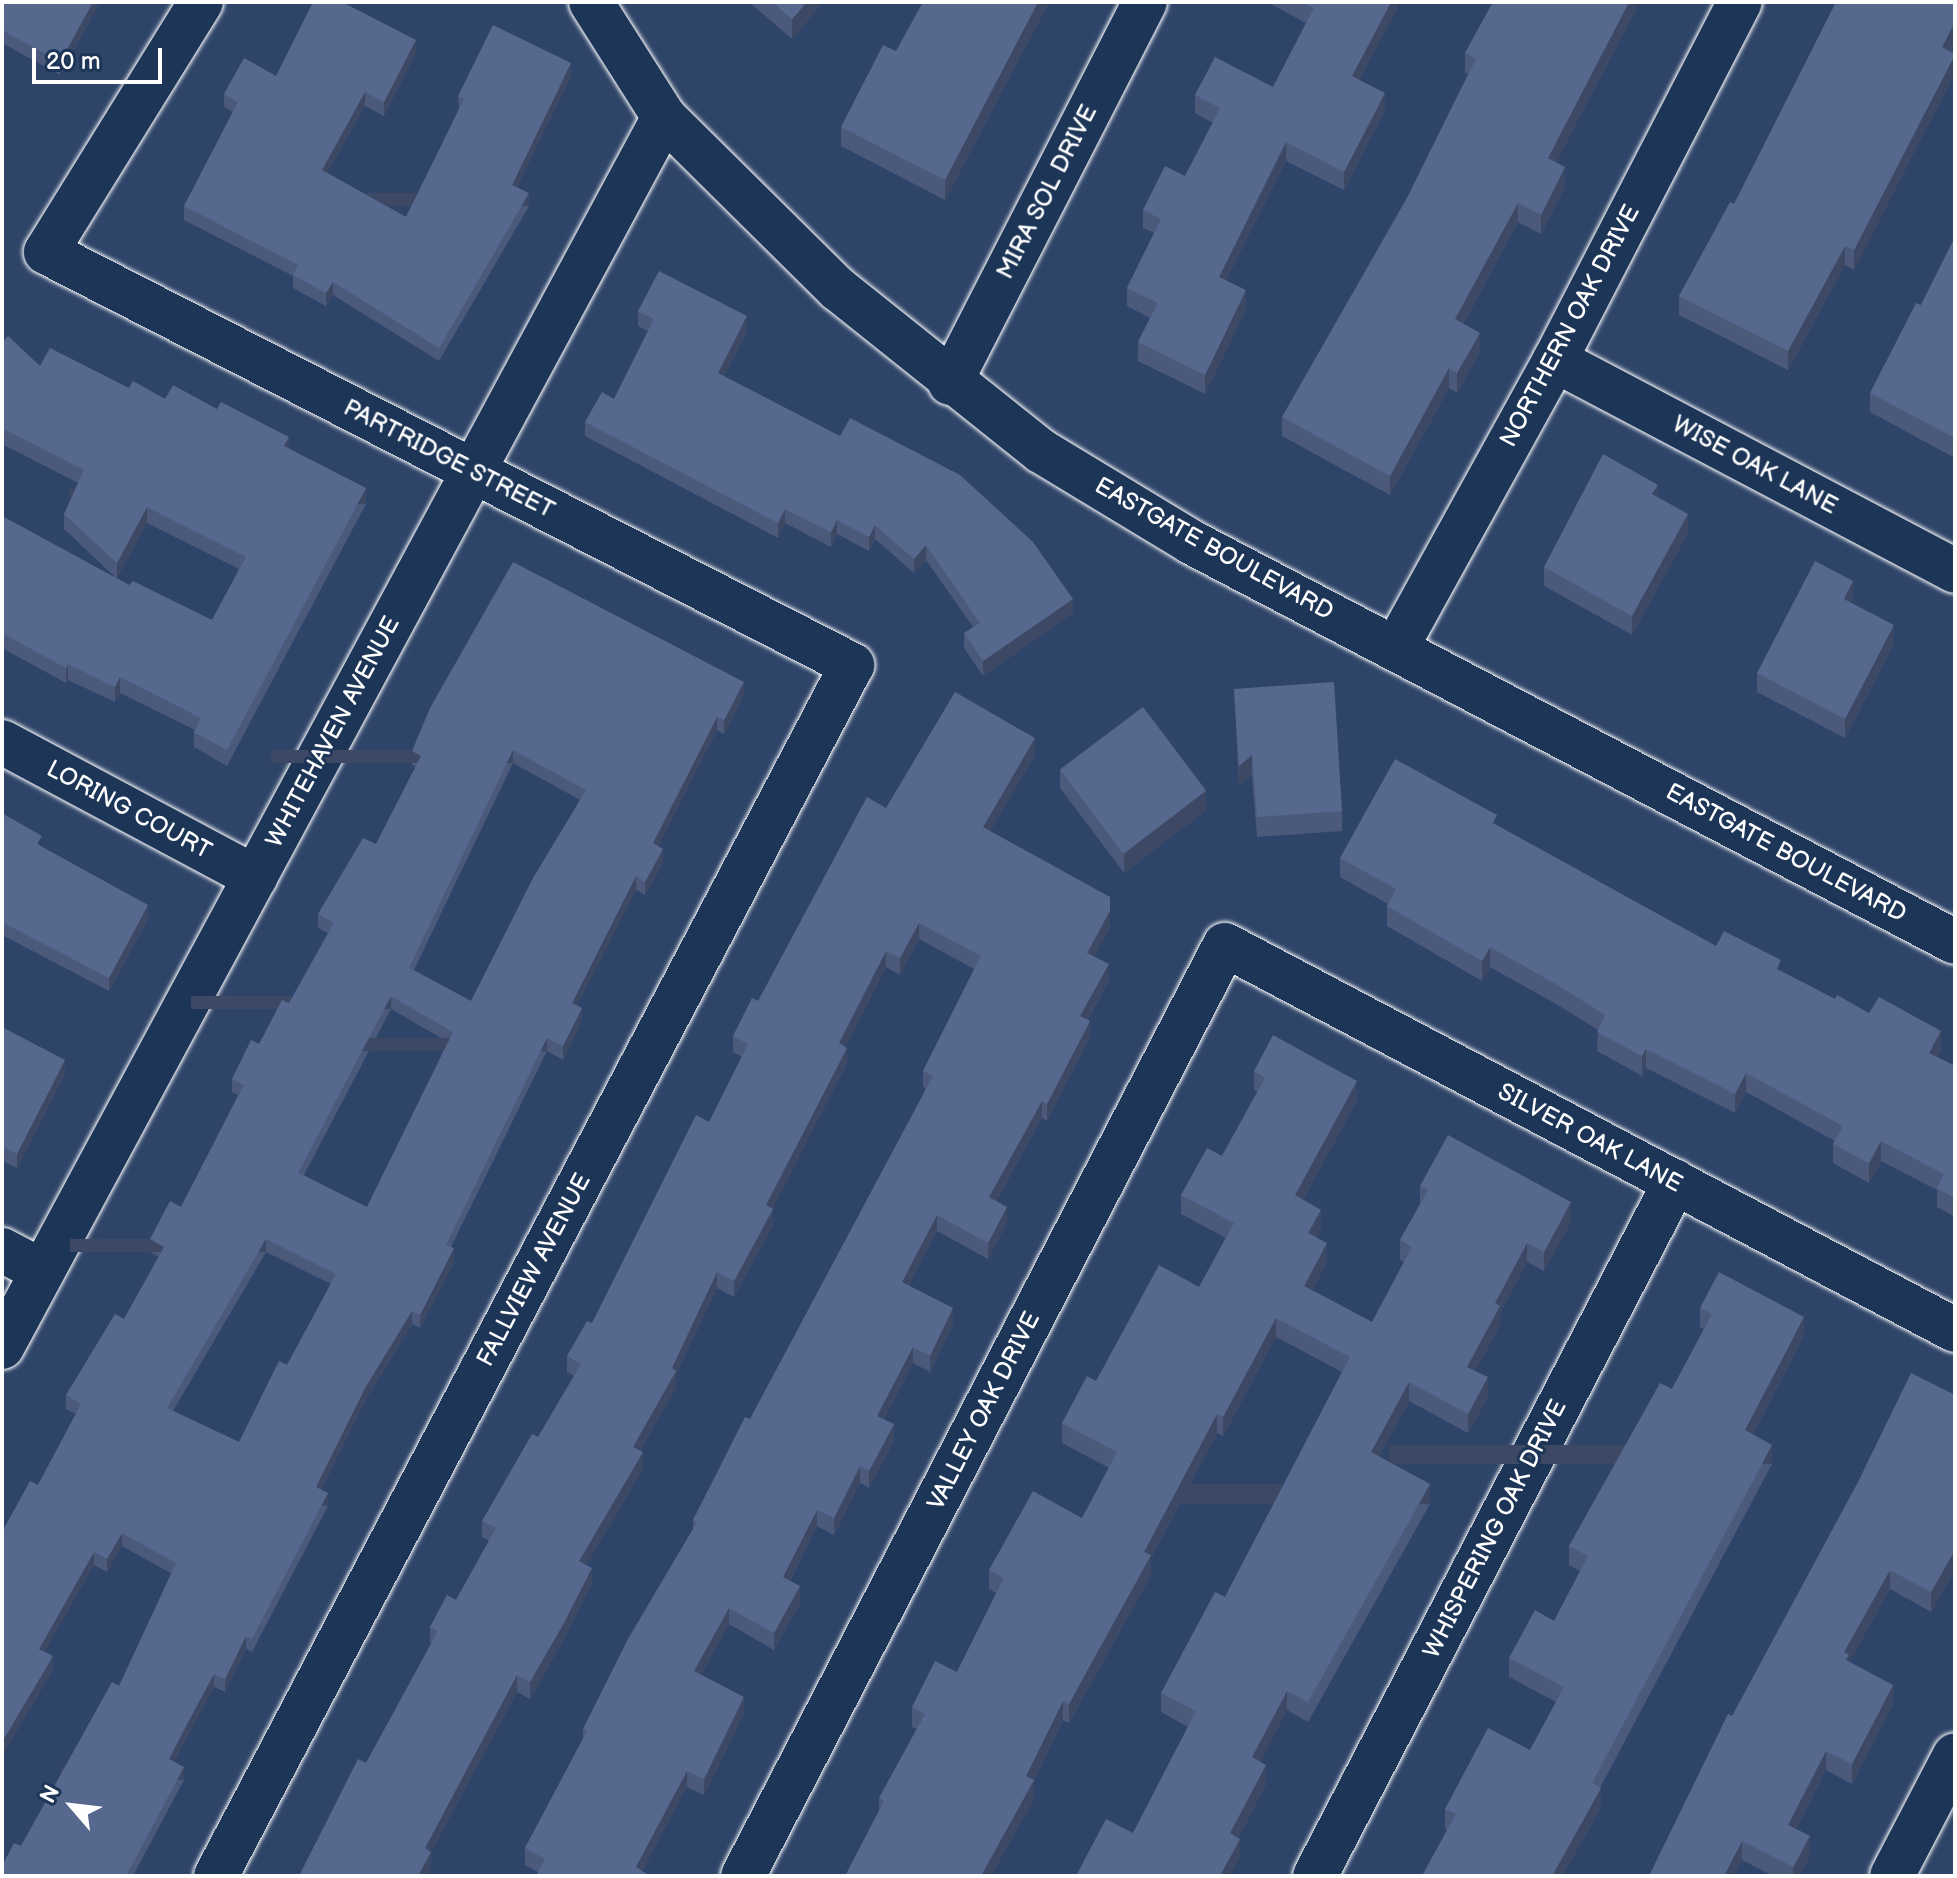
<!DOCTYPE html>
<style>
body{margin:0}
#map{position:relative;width:1957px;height:1878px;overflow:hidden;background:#2e4468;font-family:"Balsamiq Sans",sans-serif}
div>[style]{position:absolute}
.roads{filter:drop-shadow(0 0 2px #fff) drop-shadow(0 0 2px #fff)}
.minor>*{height:44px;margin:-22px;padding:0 22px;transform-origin:22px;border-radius:22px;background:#1d3557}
.wall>*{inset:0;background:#4b597b}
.shaded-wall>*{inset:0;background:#3d4964;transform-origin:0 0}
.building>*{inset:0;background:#57688f;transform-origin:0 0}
span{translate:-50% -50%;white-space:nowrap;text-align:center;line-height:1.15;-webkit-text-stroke:6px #1d3557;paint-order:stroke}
.street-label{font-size:24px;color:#fff}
.frame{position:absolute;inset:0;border:4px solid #fff;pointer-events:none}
.north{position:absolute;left:32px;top:1766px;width:80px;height:80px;-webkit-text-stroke:6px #1d3557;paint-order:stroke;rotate:298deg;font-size:22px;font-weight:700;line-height:32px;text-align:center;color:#fff}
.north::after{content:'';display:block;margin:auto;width:28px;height:36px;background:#fff;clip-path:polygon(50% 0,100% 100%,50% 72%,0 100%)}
.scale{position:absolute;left:32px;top:48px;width:130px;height:36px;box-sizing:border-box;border:4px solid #fff;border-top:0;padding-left:10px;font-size:24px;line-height:28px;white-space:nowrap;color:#fff;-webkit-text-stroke:6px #1d3557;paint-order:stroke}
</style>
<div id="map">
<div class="roads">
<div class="minor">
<i style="left:201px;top:2px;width:294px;rotate:121.8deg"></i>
<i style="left:46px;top:252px;width:906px;rotate:27.13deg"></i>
<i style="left:852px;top:665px;width:1368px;rotate:117.71deg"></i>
<i style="left:591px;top:2px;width:136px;rotate:57.6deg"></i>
<i style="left:664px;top:117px;width:245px;rotate:44.7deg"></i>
<i style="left:838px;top:289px;width:260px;rotate:38.6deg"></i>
<i style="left:1041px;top:451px;width:175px;rotate:31.2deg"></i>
<i style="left:1191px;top:542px;width:862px;rotate:27.63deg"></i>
<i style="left:1555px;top:360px;width:452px;rotate:27.8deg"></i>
<i style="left:950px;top:383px;width:428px;rotate:-62.9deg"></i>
<i style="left:1396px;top:648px;width:329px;rotate:-61.1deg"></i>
<i style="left:1555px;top:360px;width:403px;rotate:-62.7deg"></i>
<i style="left:2px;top:742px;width:287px;rotate:28.1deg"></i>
<i style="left:2px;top:1250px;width:45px;rotate:27.7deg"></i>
<i style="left:2px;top:1347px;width:1397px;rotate:-61.71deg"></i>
<i style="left:743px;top:1876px;width:1048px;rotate:-62.63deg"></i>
<i style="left:1225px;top:945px;width:825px;rotate:27.81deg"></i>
<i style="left:1315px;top:1876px;width:782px;rotate:-62.58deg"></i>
<i style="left:1892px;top:1876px;width:136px;rotate:-62.5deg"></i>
</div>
</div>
<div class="wall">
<i style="clip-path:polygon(2px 2px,100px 2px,60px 75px,2px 43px)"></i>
<i style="clip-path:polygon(749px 2px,823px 2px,792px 39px)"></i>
<i style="clip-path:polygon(1049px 2px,945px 200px,841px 146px,841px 127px,896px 51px)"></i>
<i style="clip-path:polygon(1267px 2px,1398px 2px,1398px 7px,1359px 80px,1385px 111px,1344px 190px,1286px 161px,1226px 280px,1246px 309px,1205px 394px,1138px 361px,1138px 342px,1150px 318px,1127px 306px,1127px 288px,1154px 233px,1143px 228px,1143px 210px,1185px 176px,1213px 123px,1195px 113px,1195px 95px,1273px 87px,1306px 23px)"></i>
<i style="clip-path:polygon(1493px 2px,1640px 2px,1556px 162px,1565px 187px,1541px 234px,1518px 222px,1463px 324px,1480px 352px,1457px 393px,1449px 388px,1390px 495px,1282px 436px,1282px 417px,1407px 198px,1468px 74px,1465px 73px,1465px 53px)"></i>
<i style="clip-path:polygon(1955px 2px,1955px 42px,1854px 270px,1845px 265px,1788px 370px,1679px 315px,1679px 296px,1734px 204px)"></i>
<i style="clip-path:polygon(416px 53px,384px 116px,365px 106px,327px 173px,406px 217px,459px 110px,458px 96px,571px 76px,517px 187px,529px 206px,439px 361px,333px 295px,326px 306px,293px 288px,293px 276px,184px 220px,184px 206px,233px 112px,224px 107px,224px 94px)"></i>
<i style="clip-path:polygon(1955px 237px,1955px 458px,1870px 412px,1870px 393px,1921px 305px)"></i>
<i style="clip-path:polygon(638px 311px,747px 331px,724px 376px,1073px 613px,983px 676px,964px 648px,964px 633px,973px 627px,926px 560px,914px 573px,875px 539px,869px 551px,837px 534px,831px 547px,785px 523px,778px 538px,585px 436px,585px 422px,614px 399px,648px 331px,638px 326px)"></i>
<i style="clip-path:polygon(evenodd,2px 342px,40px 366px,129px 388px,165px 399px,289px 449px,366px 504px,227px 766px,194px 747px,194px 732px,195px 730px,120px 693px,115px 702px,68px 680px,66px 683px,2px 648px,2px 516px,116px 578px,64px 529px,64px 514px,78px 483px,2px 444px,2px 342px,147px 523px,239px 569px,212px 620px,129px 585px,117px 578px,147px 523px)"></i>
<i style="clip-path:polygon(1658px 498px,1688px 533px,1632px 635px,1544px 586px,1544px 567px)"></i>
<i style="clip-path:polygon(1853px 600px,1851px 603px,1894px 644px,1845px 738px,1757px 692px,1757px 673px)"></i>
<i style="clip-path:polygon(1234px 689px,1342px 811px,1342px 831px,1257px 837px,1252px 775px,1239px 785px)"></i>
<i style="clip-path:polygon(evenodd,744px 695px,724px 734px,717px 730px,658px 846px,663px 863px,645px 895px,636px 890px,577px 1005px,582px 1021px,563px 1060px,547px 1051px,451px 1247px,454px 1262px,420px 1328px,412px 1324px,365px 1401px,321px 1490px,328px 1506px,252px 1652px,246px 1649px,225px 1692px,214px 1687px,191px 1729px,174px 1762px,184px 1780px,133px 1876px,2px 1876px,119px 1686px,172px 1574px,122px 1546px,107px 1572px,94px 1565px,44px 1652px,53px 1670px,2px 1755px,38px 1485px,76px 1414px,66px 1409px,66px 1395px,124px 1319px,159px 1257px,150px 1252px,150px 1239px,181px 1207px,238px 1095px,232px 1092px,232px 1079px,289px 1003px,328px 933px,318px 928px,318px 914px,376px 844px,416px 767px,412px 765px,412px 751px,744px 695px,513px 763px,580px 800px,471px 1001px,414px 970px,513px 763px,744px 695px,391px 1009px,448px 1042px,367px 1207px,304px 1175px,391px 1009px,744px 695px,266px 1252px,331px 1284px,287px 1365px,239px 1442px,173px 1411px,266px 1252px)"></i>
<i style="clip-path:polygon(1035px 755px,990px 831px,1110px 927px,1094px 956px,1109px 980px,1088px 1019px,1090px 1037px,1047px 1121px,1042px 1118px,996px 1201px,1007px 1223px,988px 1259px,937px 1231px,909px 1285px,953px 1325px,930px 1372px,913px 1363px,884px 1419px,894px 1441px,869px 1488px,860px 1483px,834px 1535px,817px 1526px,790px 1581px,800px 1603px,774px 1650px,729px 1624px,701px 1675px,744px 1713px,704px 1795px,687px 1787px,538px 1872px,525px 1865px,525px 1848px,583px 1739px,583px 1729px,693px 1529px,693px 1520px,750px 1419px,926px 1089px,923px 1087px,923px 1071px,974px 969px,919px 939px,900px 975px,886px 967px,845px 1047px,847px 1064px,772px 1208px,773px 1225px,734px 1297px,717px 1288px,676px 1374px,676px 1387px,640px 1451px,643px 1469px,586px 1565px,592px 1584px,564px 1639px,530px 1699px,517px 1692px,431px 1852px,431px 1868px,366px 1763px,431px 1644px,430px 1643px,430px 1627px,456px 1600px,489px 1541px,482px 1537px,482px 1521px,538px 1437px,574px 1376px,567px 1372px,567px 1356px,592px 1323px,709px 1122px,742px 1057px,733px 1052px,733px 1036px,758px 1001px,886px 808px)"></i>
<i style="clip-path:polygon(1060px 769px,1206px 810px,1124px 873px,1060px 788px)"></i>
<i style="clip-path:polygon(2px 813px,42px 847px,148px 919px,109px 991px,2px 935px)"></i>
<i style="clip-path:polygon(1497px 826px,1716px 946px,1781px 971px,1835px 999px,1941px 1050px,1937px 1057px,1955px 1066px,1955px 1217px,1937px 1207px,1937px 1190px,1881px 1161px,1869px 1183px,1833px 1163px,1833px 1144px,1835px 1141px,1746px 1092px,1735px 1113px,1646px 1068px,1642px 1076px,1597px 1051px,1598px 1030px,1556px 1004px,1490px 967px,1482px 981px,1387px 926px,1387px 906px,1388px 904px,1340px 877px,1340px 858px)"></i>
<i style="clip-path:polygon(2px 1027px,65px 1074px,17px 1168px,2px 1161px)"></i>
<i style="clip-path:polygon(1254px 1071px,1357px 1100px,1303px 1200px,1321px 1229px,1316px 1237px,1327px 1262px,1312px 1290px,1372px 1322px,1404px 1262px,1400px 1260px,1400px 1240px,1420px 1204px,1420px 1186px,1571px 1222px,1544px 1271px,1527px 1262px,1500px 1313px,1500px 1325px,1475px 1371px,1488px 1397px,1468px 1433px,1409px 1401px,1379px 1457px,1430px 1504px,1308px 1722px,1287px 1710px,1260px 1761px,1266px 1784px,1238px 1838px,1240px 1858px,1133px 1833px,1188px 1727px,1161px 1712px,1161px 1693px,1225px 1597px,1342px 1372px,1276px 1337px,1223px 1436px,1217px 1433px,1151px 1558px,1151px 1575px,1069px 1723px,1063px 1720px,1034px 1781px,1034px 1800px,879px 1811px,879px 1798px,917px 1729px,912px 1727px,912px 1707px,957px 1672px,996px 1593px,989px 1589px,989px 1570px,1082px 1518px,1109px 1468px,1062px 1443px,1062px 1423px,1096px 1381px,1199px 1287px,1226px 1238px,1181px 1214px,1181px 1195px,1222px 1156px,1257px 1092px,1254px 1090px)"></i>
<i style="clip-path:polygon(1700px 1308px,1804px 1336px,1753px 1434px,1772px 1464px,1600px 1788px,1601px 1808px,1562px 1876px,1422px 1876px,1447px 1830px,1445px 1828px,1445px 1809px,1530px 1750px,1556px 1702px,1509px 1677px,1509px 1658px,1554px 1621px,1580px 1571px,1569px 1565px,1569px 1546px,1672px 1389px,1704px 1329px,1700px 1327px)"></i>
<i style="clip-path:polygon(1955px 1395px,1955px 1570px,1931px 1612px,1890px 1589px,1849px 1662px,1893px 1704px,1852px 1784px,1826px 1770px,1796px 1829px,1810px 1855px,1799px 1876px,1773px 1876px,1742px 1860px,1734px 1876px,1649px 1876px,1732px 1716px)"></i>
</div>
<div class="shaded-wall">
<i style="clip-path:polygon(93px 2px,100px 2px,60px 75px,60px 62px)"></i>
<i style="clip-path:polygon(807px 2px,823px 2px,792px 39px,792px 19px)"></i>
<i style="clip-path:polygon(1038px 2px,1049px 2px,945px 200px,945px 180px)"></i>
<i style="clip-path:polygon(1391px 2px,1398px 2px,1398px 7px,1352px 94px,1352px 76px)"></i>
<i style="clip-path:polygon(1629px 2px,1640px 2px,1548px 178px,1548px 158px)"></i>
<i style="clip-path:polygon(1955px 22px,1955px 42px,1942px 66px,1942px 47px)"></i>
<i style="clip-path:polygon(416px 40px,416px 53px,384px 116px,384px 102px)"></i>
<i style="clip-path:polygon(1955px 55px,1955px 74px,1854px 270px,1854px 250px)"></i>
<i style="clip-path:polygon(571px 63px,571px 76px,512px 198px,512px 185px)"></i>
<i style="clip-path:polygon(365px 92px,365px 106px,322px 183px,322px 170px)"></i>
<i style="clip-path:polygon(1385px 93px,1385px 111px,1344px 190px,1344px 172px)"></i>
<i style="clip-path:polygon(1286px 142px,1286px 161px,1219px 295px,1219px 277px)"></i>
<i style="clip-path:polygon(1565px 167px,1565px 187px,1541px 234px,1541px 215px)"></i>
<i style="left:529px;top:193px;width:13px;height:179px;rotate:90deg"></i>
<i style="clip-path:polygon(1518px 203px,1518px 222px,1455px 338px,1455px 319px)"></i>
<i style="clip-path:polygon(1845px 246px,1845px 265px,1788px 370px,1788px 351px)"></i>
<i style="clip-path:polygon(333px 282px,333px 295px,326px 306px,326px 293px)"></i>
<i style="clip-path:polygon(1246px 290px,1246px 309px,1205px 394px,1205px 375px)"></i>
<i style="clip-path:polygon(747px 316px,747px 331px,718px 388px,718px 373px)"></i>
<i style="clip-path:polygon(1480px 333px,1480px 352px,1457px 393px,1457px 373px)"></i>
<i style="clip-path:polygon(1449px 368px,1449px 388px,1390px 495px,1390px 476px)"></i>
<i style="clip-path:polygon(289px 437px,289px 452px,284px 446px)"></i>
<i style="clip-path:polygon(1658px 485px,1658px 504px,1652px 494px)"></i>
<i style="left:366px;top:488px;width:16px;height:297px;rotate:90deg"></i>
<i style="clip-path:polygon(147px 507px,147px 523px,117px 579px,117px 563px)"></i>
<i style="clip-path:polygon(785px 509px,785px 523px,778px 538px,778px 523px)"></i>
<i style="clip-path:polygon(1688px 514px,1688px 533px,1632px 635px,1632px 616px)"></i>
<i style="clip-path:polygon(837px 520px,837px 534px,831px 547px,831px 532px)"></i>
<i style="clip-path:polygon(875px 525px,875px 539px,869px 551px,869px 537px)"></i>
<i style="clip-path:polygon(926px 545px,926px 560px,914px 573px,914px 559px)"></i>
<i style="clip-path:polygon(1853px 581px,1853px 600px,1844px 618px,1844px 599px)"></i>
<i style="clip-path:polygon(1073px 599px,1073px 613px,983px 676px,983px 661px)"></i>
<i style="clip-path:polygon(1894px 625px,1894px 644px,1845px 738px,1845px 719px)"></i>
<i style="clip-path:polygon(68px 664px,68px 680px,66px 683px,66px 668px)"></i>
<i style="clip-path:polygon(120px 677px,120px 693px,115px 702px,115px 687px)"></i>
<i style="clip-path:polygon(744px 682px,744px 695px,724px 734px,724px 720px)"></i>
<i style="clip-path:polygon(717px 717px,717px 730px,653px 857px,653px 843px)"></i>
<i style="clip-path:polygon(1035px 738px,1035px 755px,983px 844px,983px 827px)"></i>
<i style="left:513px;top:750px;width:13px;height:242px;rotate:90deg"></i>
<i style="clip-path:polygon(1252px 755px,1252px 775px,1239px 785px,1239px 766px)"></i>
<i style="clip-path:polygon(1206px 791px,1206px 810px,1124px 873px,1124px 854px)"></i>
<i style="clip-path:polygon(663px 849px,663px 863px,645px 895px,645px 882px)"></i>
<i style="clip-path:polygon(636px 876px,636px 890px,572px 1016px,572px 1003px)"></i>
<i style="clip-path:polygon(148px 905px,148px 919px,109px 991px,109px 978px)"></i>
<i style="clip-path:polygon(1110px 911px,1110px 927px,1087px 969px,1087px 953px)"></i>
<i style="clip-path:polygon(919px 923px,919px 939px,900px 975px,900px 958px)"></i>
<i style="clip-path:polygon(1490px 947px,1490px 967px,1482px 981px,1482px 961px)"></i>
<i style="clip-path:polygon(886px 951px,886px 967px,839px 1059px,839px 1043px)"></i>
<i style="clip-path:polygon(1109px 964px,1109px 980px,1080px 1032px,1080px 1016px)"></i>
<i style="left:391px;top:996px;width:13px;height:200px;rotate:90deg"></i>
<i style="clip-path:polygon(582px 1008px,582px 1021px,563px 1060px,563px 1046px)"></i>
<i style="clip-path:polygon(1090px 1021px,1090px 1037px,1047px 1121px,1047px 1104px)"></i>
<i style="clip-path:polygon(1941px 1031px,1941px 1050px,1929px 1072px,1929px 1053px)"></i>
<i style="left:547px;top:1038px;width:13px;height:230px;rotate:90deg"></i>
<i style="clip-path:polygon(847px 1048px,847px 1064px,766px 1221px,766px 1205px)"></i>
<i style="clip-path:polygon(1646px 1049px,1646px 1068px,1642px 1076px,1642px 1056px)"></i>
<i style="clip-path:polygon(65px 1060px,65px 1074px,17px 1168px,17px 1154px)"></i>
<i style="clip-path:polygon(1746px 1073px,1746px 1092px,1735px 1113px,1735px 1094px)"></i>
<i style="clip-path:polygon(1357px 1081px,1357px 1100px,1295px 1215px,1295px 1195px)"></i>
<i style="clip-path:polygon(1042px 1101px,1042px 1118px,989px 1213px,989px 1197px)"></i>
<i style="clip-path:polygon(1881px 1141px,1881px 1161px,1869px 1183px,1869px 1163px)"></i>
<i style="clip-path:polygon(1571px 1202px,1571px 1222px,1544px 1271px,1544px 1252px)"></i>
<i style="clip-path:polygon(1007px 1207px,1007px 1223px,988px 1259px,988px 1243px)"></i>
<i style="clip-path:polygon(773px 1209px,773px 1225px,734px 1297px,734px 1281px)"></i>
<i style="clip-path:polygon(1321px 1210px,1321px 1229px,1308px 1252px,1308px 1233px)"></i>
<i style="clip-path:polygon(937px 1215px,937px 1231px,902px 1298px,902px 1282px)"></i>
<i style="left:266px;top:1239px;width:13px;height:196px;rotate:90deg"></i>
<i style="clip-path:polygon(1327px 1243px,1327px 1262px,1304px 1305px,1304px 1286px)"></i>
<i style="clip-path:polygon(1527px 1243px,1527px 1262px,1500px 1313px,1500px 1325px,1467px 1386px,1467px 1367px,1495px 1303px)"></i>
<i style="clip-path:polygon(454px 1248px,454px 1262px,420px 1328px,420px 1315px)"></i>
<i style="clip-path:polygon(717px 1272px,717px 1288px,676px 1374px,676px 1387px,633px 1464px,633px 1447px)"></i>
<i style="clip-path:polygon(953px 1308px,953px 1325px,930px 1372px,930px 1356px)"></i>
<i style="clip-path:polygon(412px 1311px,412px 1324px,365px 1401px,316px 1500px,316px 1487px,365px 1388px)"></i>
<i style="clip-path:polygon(1804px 1317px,1804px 1336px,1745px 1449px,1745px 1430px)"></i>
<i style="clip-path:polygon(1276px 1318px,1276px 1337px,1223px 1436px,1223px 1417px)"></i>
<i style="clip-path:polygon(913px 1347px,913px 1363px,877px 1432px,877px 1416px)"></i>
<i style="clip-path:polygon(1488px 1377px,1488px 1397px,1468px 1433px,1468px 1414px)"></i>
<i style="clip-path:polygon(1409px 1382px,1409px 1401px,1371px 1472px,1371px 1452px)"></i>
<i style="clip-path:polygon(1217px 1414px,1217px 1433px,1151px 1558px,1151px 1575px,1069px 1723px,1069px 1704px,1144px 1552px)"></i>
<i style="clip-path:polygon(894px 1424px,894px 1441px,869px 1488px,869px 1471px)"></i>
<i style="left:1772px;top:1445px;width:19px;height:383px;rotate:90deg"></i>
<i style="clip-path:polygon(643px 1452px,643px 1469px,579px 1577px,579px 1561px)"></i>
<i style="clip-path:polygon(860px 1466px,860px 1483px,834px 1535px,834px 1518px)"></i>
<i style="left:1430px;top:1484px;width:20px;height:250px;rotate:90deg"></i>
<i style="left:328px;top:1493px;width:13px;height:165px;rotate:90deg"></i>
<i style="clip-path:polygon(817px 1510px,817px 1526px,783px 1594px,783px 1577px)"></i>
<i style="clip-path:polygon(122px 1533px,122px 1546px,107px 1572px,107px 1559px)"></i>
<i style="clip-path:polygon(1955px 1550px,1955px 1570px,1931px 1612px,1931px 1592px)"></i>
<i style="clip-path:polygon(94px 1552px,94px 1565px,39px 1662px,39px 1649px)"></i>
<i style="clip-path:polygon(592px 1568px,592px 1584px,564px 1639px,530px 1699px,530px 1682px)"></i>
<i style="clip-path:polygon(1890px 1570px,1890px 1589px,1849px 1663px,1849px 1674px,1844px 1652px)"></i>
<i style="clip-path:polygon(800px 1586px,800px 1603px,774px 1650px,774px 1633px)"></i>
<i style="clip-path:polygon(729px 1608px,729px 1624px,694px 1688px,694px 1671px)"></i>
<i style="clip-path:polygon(246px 1636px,246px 1649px,225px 1692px,225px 1679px)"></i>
<i style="clip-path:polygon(53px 1656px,53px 1670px,2px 1755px,2px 1742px)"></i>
<i style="clip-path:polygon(214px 1674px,214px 1687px,169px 1772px,169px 1759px)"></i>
<i style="clip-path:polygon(517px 1675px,517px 1692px,431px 1852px,431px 1868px,427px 1876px,418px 1876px,425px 1848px)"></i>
<i style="clip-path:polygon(1893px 1685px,1893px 1704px,1852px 1784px,1852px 1764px)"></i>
<i style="clip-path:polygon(1287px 1691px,1287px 1710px,1252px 1777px,1252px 1757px)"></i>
<i style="clip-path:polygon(744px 1697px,744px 1713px,704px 1795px,704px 1779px)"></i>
<i style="clip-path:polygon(1063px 1701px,1063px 1720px,1034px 1781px,1034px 1800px,991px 1876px,981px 1876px,1026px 1776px)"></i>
<i style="clip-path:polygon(1826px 1751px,1826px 1770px,1788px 1844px,1788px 1825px)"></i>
<i style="clip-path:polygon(1266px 1765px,1266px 1784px,1230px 1853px,1230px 1833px)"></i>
<i style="left:184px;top:1767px;width:13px;height:123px;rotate:90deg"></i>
<i style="clip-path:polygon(687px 1771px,687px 1787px,640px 1876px,636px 1867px)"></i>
<i style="clip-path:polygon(1601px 1788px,1601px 1808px,1562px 1876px,1552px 1876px)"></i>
<i style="clip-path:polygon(1810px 1836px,1810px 1855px,1799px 1876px,1793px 1876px,1793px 1867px)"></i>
<i style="clip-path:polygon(1240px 1839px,1240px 1858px,1230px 1876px,1220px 1876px)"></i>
<i style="clip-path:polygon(1742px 1841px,1742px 1860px,1734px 1876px,1724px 1876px)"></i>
</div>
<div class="building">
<i style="clip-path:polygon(2px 2px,93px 2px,60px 62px,2px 30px)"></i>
<i style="clip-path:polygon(313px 2px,342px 2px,416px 40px,384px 102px,365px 92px,322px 170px,406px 217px,464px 99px,458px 96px,493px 25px,571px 63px,512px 185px,529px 193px,439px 348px,333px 282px,326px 293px,293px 275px,298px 265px,184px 206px,238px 102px,224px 94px,244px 58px,276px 76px)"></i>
<i style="clip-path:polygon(772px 2px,807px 2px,792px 19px)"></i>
<i style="clip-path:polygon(923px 2px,1038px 2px,945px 180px,841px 127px,883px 45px,896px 51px)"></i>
<i style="clip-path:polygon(1301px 2px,1391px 2px,1352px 76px,1385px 93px,1344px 172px,1286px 142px,1219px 277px,1246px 290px,1205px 375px,1138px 342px,1158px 303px,1127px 288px,1161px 219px,1143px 210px,1165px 166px,1185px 176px,1220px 108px,1195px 95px,1215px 57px,1273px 87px,1314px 8px)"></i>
<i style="clip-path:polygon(1493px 2px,1629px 2px,1548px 158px,1565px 167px,1541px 215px,1518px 203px,1455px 319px,1480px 333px,1457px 373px,1449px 368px,1390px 476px,1282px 417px,1407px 198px,1476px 59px,1465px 53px)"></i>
<i style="clip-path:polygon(1836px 2px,1955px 2px,1955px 22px,1942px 47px,1955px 54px,1955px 55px,1854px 250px,1845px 246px,1788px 351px,1679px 296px,1730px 202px,1734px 204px)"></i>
<i style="clip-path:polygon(1955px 237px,1955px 438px,1870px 393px,1916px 303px,1921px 305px)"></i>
<i style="clip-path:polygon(659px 271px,747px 316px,718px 373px,840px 436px,850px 418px,960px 475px,1033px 542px,1073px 599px,983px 661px,964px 633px,980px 623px,926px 545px,914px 559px,875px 525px,869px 537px,837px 520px,831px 532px,785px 509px,778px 523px,585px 422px,602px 392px,614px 399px,654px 319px,638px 311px)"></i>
<i style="clip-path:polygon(8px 336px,40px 366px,50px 348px,129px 388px,133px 381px,165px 399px,173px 385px,217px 409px,221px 402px,289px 437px,284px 446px,366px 488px,227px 750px,194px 732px,201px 718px,120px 677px,115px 687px,68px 664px,66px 668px,2px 633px,2px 516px,129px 585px,133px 581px,212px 620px,246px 557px,147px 507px,117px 563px,64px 514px,84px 470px,2px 428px,2px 342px)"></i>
<i style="clip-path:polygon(1603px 454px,1658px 485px,1652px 494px,1688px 514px,1632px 616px,1544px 567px)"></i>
<i style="clip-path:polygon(1815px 561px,1853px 581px,1844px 599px,1894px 625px,1845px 719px,1757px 673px)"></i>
<i style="clip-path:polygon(evenodd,513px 562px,744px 682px,724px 720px,717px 717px,653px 843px,663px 849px,645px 882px,636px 876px,572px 1003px,582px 1008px,563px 1046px,547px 1038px,446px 1245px,454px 1248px,420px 1315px,412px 1311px,365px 1388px,316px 1487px,328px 1493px,252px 1639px,246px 1636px,225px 1679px,214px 1674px,191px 1716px,169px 1759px,184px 1767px,126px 1876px,2px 1876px,2px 1866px,14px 1843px,21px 1846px,112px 1682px,119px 1686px,176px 1563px,122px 1533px,107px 1559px,94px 1552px,39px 1649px,53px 1656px,2px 1742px,2px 1532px,30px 1481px,38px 1485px,81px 1404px,66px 1395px,115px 1314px,124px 1319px,164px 1247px,150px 1239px,170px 1201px,181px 1207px,244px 1085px,232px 1079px,251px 1040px,259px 1044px,282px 1000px,289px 1003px,334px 923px,318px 914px,363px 838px,376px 844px,421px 756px,412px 751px,430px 708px,513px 562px,513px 750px,586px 790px,533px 878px,471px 1001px,409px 968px,513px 750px,513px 562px,391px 996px,453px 1032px,367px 1207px,298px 1173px,391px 996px,513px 562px,266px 1239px,336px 1274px,287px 1365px,279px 1361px,239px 1442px,167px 1408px,266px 1239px)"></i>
<i style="clip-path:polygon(1334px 682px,1342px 811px,1257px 817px,1252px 755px,1239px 766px,1234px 689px)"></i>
<i style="clip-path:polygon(955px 692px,1035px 738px,983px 827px,1110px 897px,1110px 911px,1087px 953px,1109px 964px,1080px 1016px,1090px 1021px,1047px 1104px,1042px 1101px,989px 1197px,1007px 1207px,988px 1243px,937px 1215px,902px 1282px,953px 1308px,930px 1356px,913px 1347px,877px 1416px,894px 1424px,869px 1471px,860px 1466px,834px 1518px,817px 1510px,783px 1577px,800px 1586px,774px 1633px,729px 1608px,694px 1671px,744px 1697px,704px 1779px,687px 1771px,636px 1867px,650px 1876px,536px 1876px,545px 1859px,525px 1848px,587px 1731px,583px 1729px,628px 1639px,697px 1522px,693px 1520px,745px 1417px,750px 1419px,933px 1076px,923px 1071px,981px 956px,919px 923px,900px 958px,886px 951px,839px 1043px,847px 1048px,766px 1205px,773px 1209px,734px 1281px,717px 1272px,672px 1368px,676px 1371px,633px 1447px,643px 1452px,579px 1561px,592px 1568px,564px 1623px,530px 1682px,517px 1675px,425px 1848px,431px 1852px,418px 1876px,299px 1876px,358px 1759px,366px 1763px,438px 1631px,430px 1627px,447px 1595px,456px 1600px,496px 1528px,482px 1521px,532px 1434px,538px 1437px,581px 1364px,567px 1356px,587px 1321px,592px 1323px,696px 1115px,709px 1122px,748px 1044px,733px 1036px,752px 998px,758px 1001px,867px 797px,886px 808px)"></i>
<i style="left:1143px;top:707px;width:105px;height:104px;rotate:53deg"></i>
<i style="clip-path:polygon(1395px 759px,1497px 815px,1493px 823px,1716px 946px,1724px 931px,1781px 960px,1777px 969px,1835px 999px,1837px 995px,1869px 1013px,1879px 997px,1941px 1031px,1929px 1053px,1955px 1066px,1955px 1198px,1937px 1188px,1944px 1174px,1881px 1141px,1869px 1163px,1833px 1144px,1843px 1126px,1746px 1073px,1735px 1094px,1646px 1049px,1642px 1056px,1597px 1032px,1605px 1015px,1556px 984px,1490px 947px,1482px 961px,1387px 906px,1396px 889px,1340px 858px)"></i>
<i style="clip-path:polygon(2px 813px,42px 836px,37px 844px,148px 905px,109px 978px,2px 922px)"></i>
<i style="clip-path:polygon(2px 1027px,65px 1060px,17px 1154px,2px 1146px)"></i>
<i style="clip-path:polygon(1273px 1035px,1357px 1081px,1295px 1195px,1321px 1210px,1308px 1233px,1327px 1243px,1304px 1286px,1372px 1322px,1412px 1247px,1400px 1240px,1428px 1190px,1420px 1186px,1448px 1135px,1571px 1202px,1544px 1252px,1527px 1243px,1495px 1303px,1500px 1306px,1467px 1367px,1488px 1377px,1468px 1414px,1409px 1382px,1371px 1452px,1430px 1484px,1308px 1702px,1287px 1691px,1252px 1757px,1266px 1765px,1230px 1833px,1240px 1839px,1220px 1876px,1076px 1876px,1106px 1819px,1133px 1833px,1196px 1711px,1161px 1693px,1215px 1592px,1225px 1597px,1350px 1357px,1276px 1318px,1223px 1417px,1217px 1414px,1144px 1552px,1151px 1555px,1069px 1704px,1063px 1701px,1026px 1776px,1034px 1780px,981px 1876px,845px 1876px,884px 1801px,879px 1798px,925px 1714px,912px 1707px,935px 1661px,957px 1672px,1004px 1578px,989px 1570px,1033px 1491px,1082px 1518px,1117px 1452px,1062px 1423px,1087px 1376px,1096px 1381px,1159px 1265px,1199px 1287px,1234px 1223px,1181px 1195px,1207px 1148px,1222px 1156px,1265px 1078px,1254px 1071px)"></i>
<i style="clip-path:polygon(1719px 1272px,1804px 1317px,1745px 1430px,1772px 1445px,1592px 1783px,1601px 1788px,1552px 1876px,1422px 1876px,1456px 1814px,1445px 1809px,1488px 1728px,1530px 1750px,1564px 1687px,1509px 1658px,1535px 1610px,1554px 1621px,1588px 1556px,1569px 1546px,1660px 1383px,1672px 1389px,1712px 1314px,1700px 1308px)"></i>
<i style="clip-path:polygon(1911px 1373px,1955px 1395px,1955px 1550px,1931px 1592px,1890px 1570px,1844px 1652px,1849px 1655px,1846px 1660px,1893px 1685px,1852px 1764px,1826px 1751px,1788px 1825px,1810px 1836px,1793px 1867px,1742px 1841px,1724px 1876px,1649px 1876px,1728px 1714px,1732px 1716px,1858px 1482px)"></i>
</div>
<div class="street-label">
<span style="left:1047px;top:192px;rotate:-63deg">MIRA SOL DRIVE</span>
<span style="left:1570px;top:326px;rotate:-62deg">NORTHERN OAK DRIVE</span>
<span style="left:449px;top:459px;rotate:27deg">PARTRIDGE STREET</span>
<span style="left:1755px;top:465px;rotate:28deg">WISE OAK LANE</span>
<span style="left:1214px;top:549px;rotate:29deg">EASTGATE BOULEVARD</span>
<span style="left:333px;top:732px;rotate:-62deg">WHITEHAVEN AVENUE</span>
<span style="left:129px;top:810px;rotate:28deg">LORING COURT</span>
<span style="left:1786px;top:853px;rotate:28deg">EASTGATE BOULEVARD</span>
<span style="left:1590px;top:1138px;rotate:28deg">SILVER OAK LANE</span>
<span style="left:534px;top:1270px;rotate:-62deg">FALLVIEW AVENUE</span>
<span style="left:984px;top:1411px;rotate:-63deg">VALLEY OAK DRIVE</span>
<span style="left:1495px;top:1529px;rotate:-63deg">WHISPERING OAK DRIVE</span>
</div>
<div class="frame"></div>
<div class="north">N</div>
<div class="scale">20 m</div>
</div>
